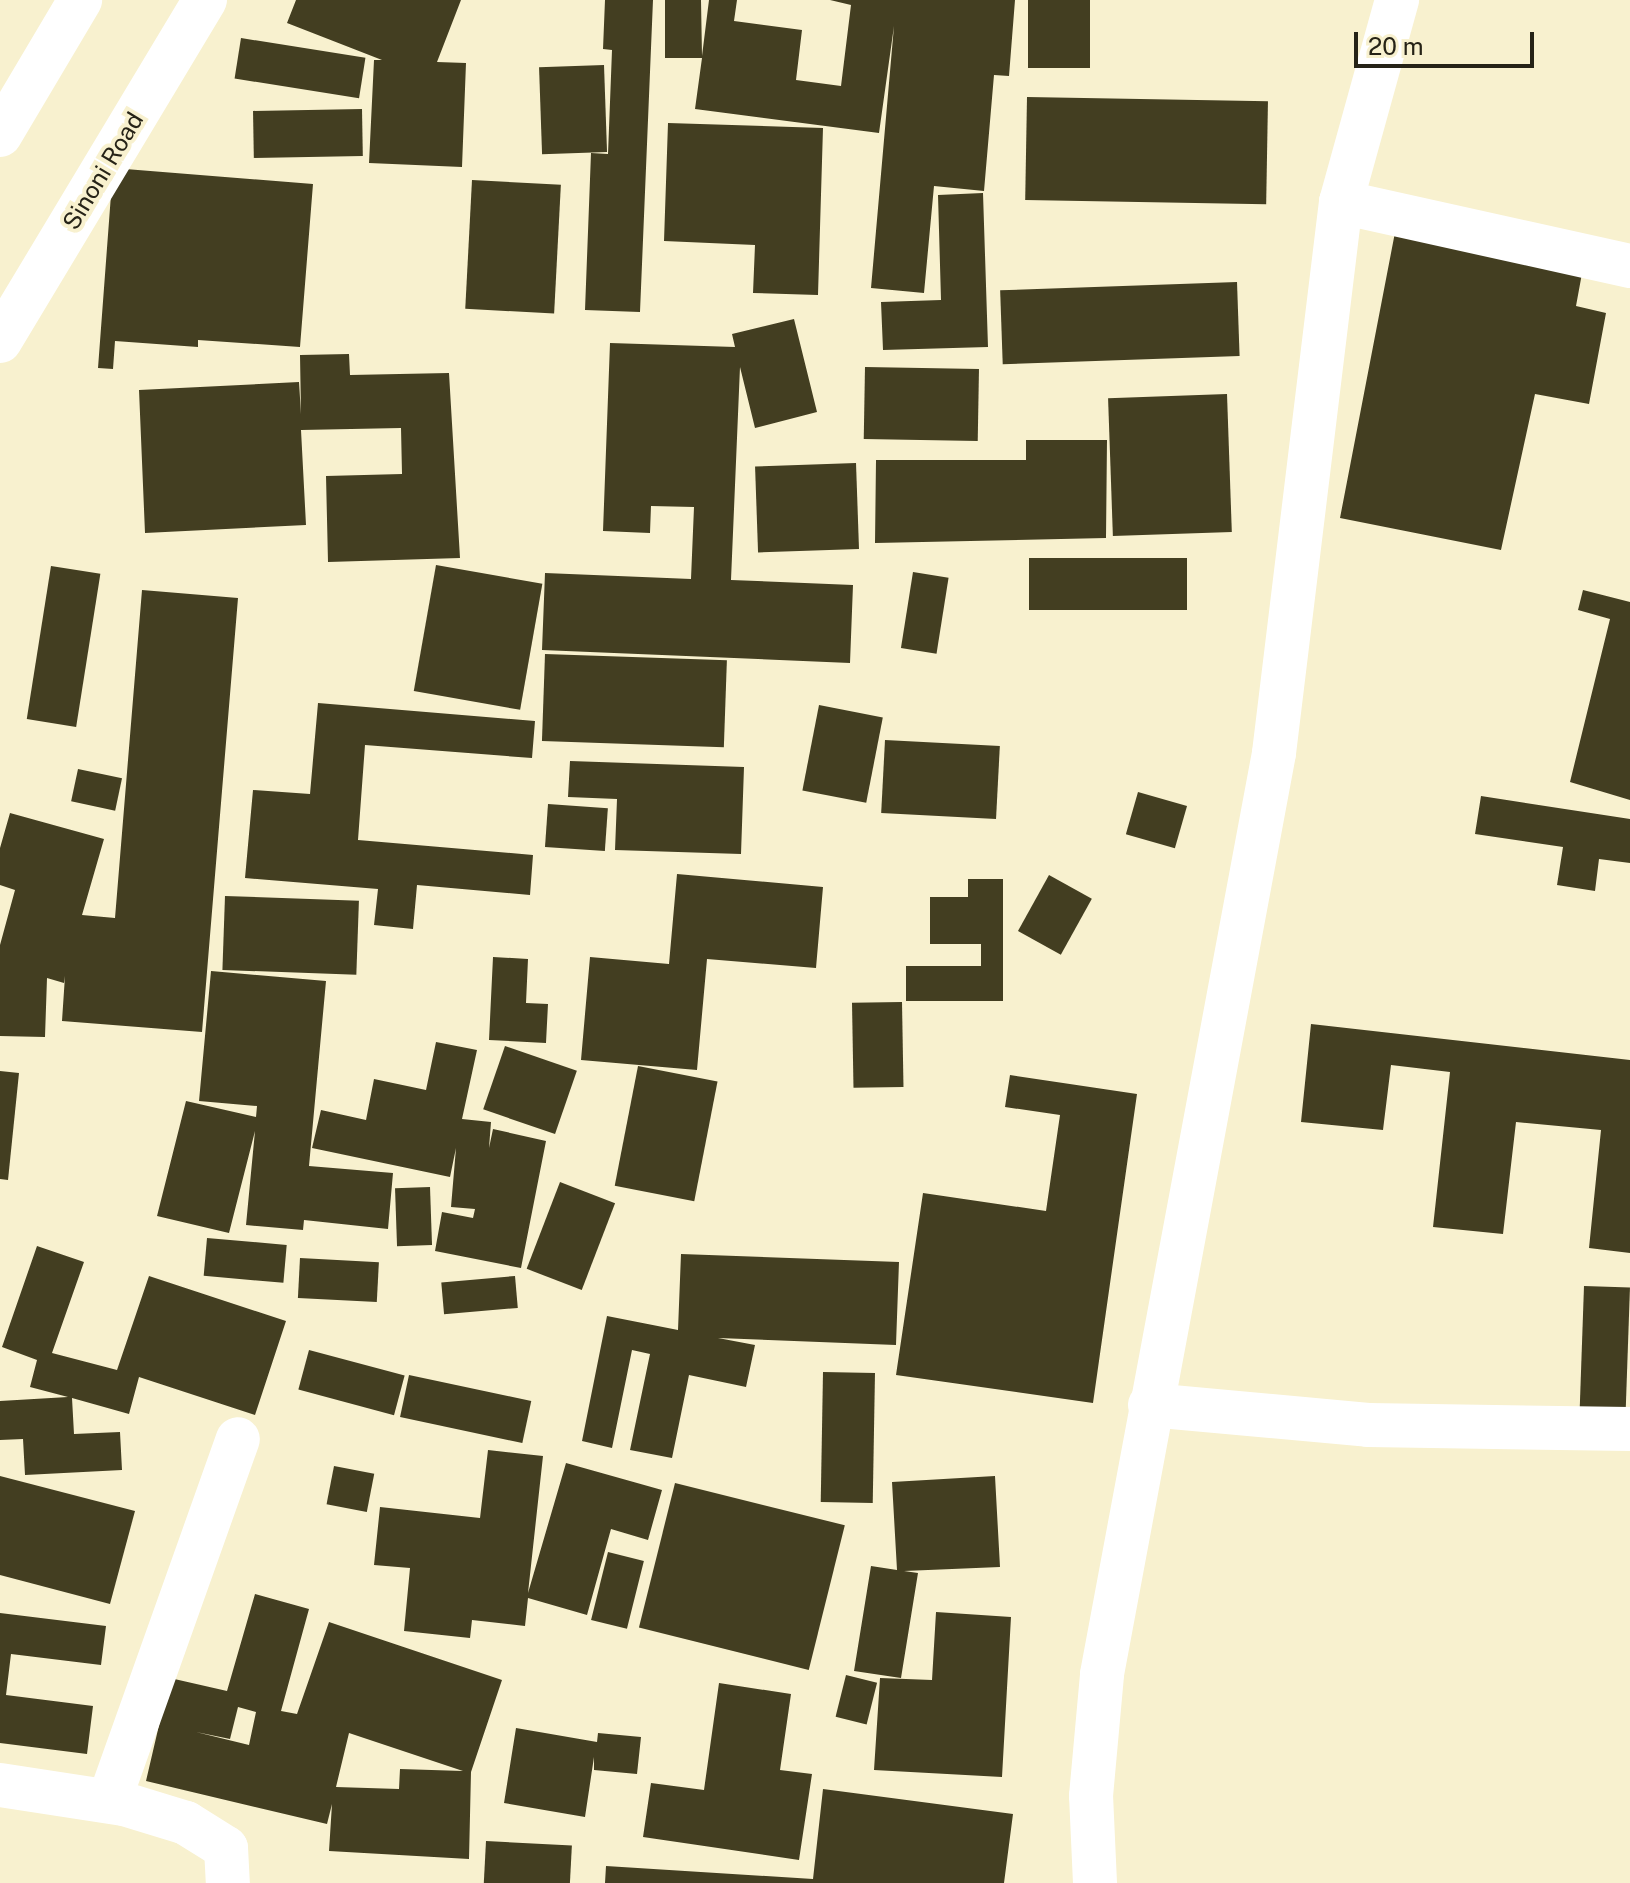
<!DOCTYPE html>
<style>
body{margin:0}
#map{position:relative;width:1630px;height:1883px;overflow:hidden;background:#f8f1cf;font-family:"Public Sans",sans-serif}
div>[style]{position:absolute}
.building>*{inset:0;background:#433e21;transform-origin:0 0}
.street>*{height:44px;margin:-22px;padding:0 22px;transform-origin:22px;border-radius:22px;background:#fff}
.secondary>*{height:44px;margin:-22px;padding:0 22px;transform-origin:22px;border-radius:22px;background:#fff}
span{translate:-50% -50%;white-space:nowrap;text-align:center;line-height:1.15;-webkit-text-stroke:8px #f8f1cf;paint-order:stroke}
.street-label{font-size:24px;color:#262317}
.scale{position:absolute;left:1354px;top:32px;width:180px;height:36px;box-sizing:border-box;border:4px solid #262317;border-top:0;padding-left:10px;font-size:24px;line-height:28px;white-space:nowrap;color:#262317;-webkit-text-stroke:6px #f8f1cf;paint-order:stroke}
</style>
<div id="map">
<div class="building">
<i style="clip-path:polygon(296px 0,461px 0,437px 62px,466px 63px,462px 167px,369px 163px,374px 60px,382px 60px,287px 23px)"></i>
<i style="clip-path:polygon(605px 0,653px 0,640px 312px,585px 310px,591px 153px,608px 154px,612px 50px,603px 49px)"></i>
<i style="clip-path:polygon(665px 0,701px 0,702px 56px,709px 0,737px 0,734px 21px,802px 30px,796px 80px,841px 86px,851px 5px,830px 0,1015px 0,1009px 76px,994px 75px,984px 191px,934px 186px,924px 293px,871px 288px,894px 26px,879px 133px,695px 109px,702px 58px,665px 58px)"></i>
<i style="left:1028px;top:0;width:62px;height:68px"></i>
<i style="left:241px;top:38px;width:126px;height:41px;rotate:9deg"></i>
<i style="left:604px;top:65px;width:87px;height:65px;rotate:88deg"></i>
<i style="left:1027px;top:97px;width:241px;height:103px;rotate:1deg"></i>
<i style="left:362px;top:109px;width:47px;height:109px;rotate:89deg"></i>
<i style="clip-path:polygon(668px 123px,823px 128px,818px 295px,753px 293px,755px 245px,664px 241px)"></i>
<i style="clip-path:polygon(113px 168px,313px 184px,300px 347px,198px 340px,198px 347px,115px 341px,113px 369px,98px 368px)"></i>
<i style="left:472px;top:180px;width:89px;height:129px;rotate:3deg"></i>
<i style="clip-path:polygon(983px 193px,988px 347px,883px 350px,881px 302px,941px 300px,938px 195px)"></i>
<i style="clip-path:polygon(1397px 222px,1585px 257px,1576px 306px,1606px 313px,1589px 404px,1535px 394px,1501px 550px,1340px 518px)"></i>
<i style="left:1237px;top:282px;width:74px;height:237px;rotate:88deg"></i>
<i style="clip-path:polygon(794px 319px,817px 412px,755px 428px,740px 367px,731px 580px,853px 585px,850px 663px,542px 650px,545px 573px,691px 579px,694px 507px,651px 506px,650px 533px,603px 531px,610px 343px,735px 347px,732px 334px)"></i>
<i style="clip-path:polygon(349px 354px,350px 375px,449px 373px,460px 558px,328px 562px,326px 476px,402px 474px,401px 428px,301px 430px,306px 525px,145px 533px,139px 390px,299px 382px,301px 414px,300px 355px)"></i>
<i style="left:865px;top:367px;width:114px;height:72px;rotate:1deg"></i>
<i style="left:1227px;top:394px;width:138px;height:119px;rotate:88deg"></i>
<i style="clip-path:polygon(1026px 440px,1107px 440px,1106px 538px,875px 543px,876px 460px,1026px 460px)"></i>
<i style="left:856px;top:463px;width:86px;height:101px;rotate:88deg"></i>
<i style="left:1029px;top:558px;width:158px;height:52px"></i>
<i style="left:436px;top:565px;width:108px;height:128px;rotate:10deg"></i>
<i style="left:51px;top:566px;width:50px;height:155px;rotate:9deg"></i>
<i style="left:913px;top:572px;width:36px;height:77px;rotate:9deg"></i>
<i style="clip-path:polygon(142px 590px,238px 598px,202px 1032px,62px 1021px,65px 976px,64px 983px,47px 978px,45px 1037px,0 1036px,0 945px,15px 890px,0 885px,0 848px,10px 813px,104px 839px,82px 915px,115px 918px)"></i>
<i style="clip-path:polygon(1583px 590px,1630px 602px,1630px 800px,1570px 782px,1610px 619px,1578px 610px)"></i>
<i style="left:545px;top:654px;width:182px;height:87px;rotate:2deg"></i>
<i style="clip-path:polygon(318px 703px,535px 721px,532px 758px,365px 745px,358px 840px,533px 855px,530px 895px,417px 885px,413px 929px,374px 925px,378px 889px,245px 878px,253px 790px,310px 794px)"></i>
<i style="left:819px;top:705px;width:65px;height:87px;rotate:11deg"></i>
<i style="left:885px;top:740px;width:115px;height:73px;rotate:3deg"></i>
<i style="clip-path:polygon(570px 761px,744px 767px,741px 854px,615px 850px,617px 799px,568px 797px)"></i>
<i style="left:78px;top:769px;width:45px;height:33px;rotate:12deg"></i>
<i style="left:1138px;top:792px;width:51px;height:44px;rotate:16deg"></i>
<i style="clip-path:polygon(1481px 796px,1630px 819px,1630px 863px,1599px 859px,1595px 891px,1557px 885px,1563px 847px,1475px 834px)"></i>
<i style="left:548px;top:804px;width:60px;height:43px;rotate:4deg"></i>
<i style="clip-path:polygon(677px 874px,823px 887px,816px 968px,707px 959px,697px 1070px,581px 1060px,590px 957px,669px 964px)"></i>
<i style="left:1049px;top:875px;width:49px;height:64px;rotate:29deg"></i>
<i style="clip-path:polygon(968px 879px,1003px 879px,1003px 1001px,906px 1001px,906px 966px,981px 966px,981px 944px,930px 944px,930px 897px,968px 897px)"></i>
<i style="left:225px;top:896px;width:134px;height:74px;rotate:2deg"></i>
<i style="clip-path:polygon(493px 957px,528px 959px,526px 1003px,548px 1004px,546px 1043px,489px 1040px)"></i>
<i style="clip-path:polygon(211px 971px,326px 981px,309px 1166px,393px 1173px,388px 1229px,304px 1220px,303px 1230px,246px 1225px,255px 1131px,229px 1233px,157px 1216px,186px 1101px,256px 1117px,257px 1106px,199px 1101px)"></i>
<i style="left:902px;top:1002px;width:85px;height:50px;rotate:89deg"></i>
<i style="clip-path:polygon(1311px 1024px,1630px 1060px,1630px 1253px,1589px 1248px,1601px 1130px,1516px 1122px,1503px 1234px,1433px 1227px,1450px 1072px,1391px 1065px,1383px 1130px,1301px 1122px)"></i>
<i style="clip-path:polygon(436px 1042px,477px 1050px,462px 1119px,491px 1122px,489px 1148px,493px 1129px,546px 1141px,521px 1268px,435px 1251px,442px 1212px,473px 1218px,475px 1209px,451px 1207px,456px 1148px,450px 1177px,312px 1148px,321px 1110px,366px 1120px,374px 1079px,426px 1090px)"></i>
<i style="left:505px;top:1046px;width:76px;height:67px;rotate:19deg"></i>
<i style="left:638px;top:1066px;width:81px;height:122px;rotate:11deg"></i>
<i style="clip-path:polygon(0 1071px,19px 1073px,8px 1180px,0 1179px)"></i>
<i style="clip-path:polygon(1010px 1075px,1137px 1094px,1093px 1403px,896px 1375px,923px 1193px,1046px 1211px,1060px 1115px,1005px 1107px)"></i>
<i style="left:560px;top:1182px;width:59px;height:93px;rotate:21deg"></i>
<i style="left:430px;top:1187px;width:58px;height:35px;rotate:88deg"></i>
<i style="left:207px;top:1238px;width:80px;height:38px;rotate:5deg"></i>
<i style="clip-path:polygon(37px 1246px,84px 1262px,52px 1353px,117px 1370px,149px 1276px,286px 1321px,255px 1415px,139px 1377px,129px 1414px,72px 1398px,74px 1434px,120px 1432px,122px 1470px,25px 1475px,23px 1439px,0 1440px,0 1401px,68px 1397px,30px 1387px,37px 1360px,2px 1347px)"></i>
<i style="clip-path:polygon(681px 1254px,899px 1262px,896px 1345px,718px 1338px,755px 1345px,746px 1387px,689px 1375px,672px 1458px,630px 1450px,650px 1354px,632px 1350px,612px 1448px,582px 1441px,607px 1316px,678px 1330px)"></i>
<i style="left:300px;top:1258px;width:79px;height:40px;rotate:3deg"></i>
<i style="left:515px;top:1276px;width:32px;height:74px;rotate:85deg"></i>
<i style="left:1584px;top:1286px;width:46px;height:125px;rotate:2deg"></i>
<i style="left:309px;top:1350px;width:99px;height:41px;rotate:15deg"></i>
<i style="left:823px;top:1372px;width:52px;height:130px;rotate:1deg"></i>
<i style="left:409px;top:1375px;width:125px;height:43px;rotate:12deg"></i>
<i style="clip-path:polygon(488px 1450px,543px 1456px,528px 1593px,566px 1463px,662px 1490px,648px 1540px,611px 1529px,587px 1615px,528px 1598px,525px 1626px,472px 1620px,470px 1638px,404px 1631px,410px 1568px,374px 1565px,380px 1507px,480px 1518px)"></i>
<i style="left:334px;top:1466px;width:41px;height:39px;rotate:11deg"></i>
<i style="clip-path:polygon(0 1476px,135px 1511px,110px 1604px,0 1575px)"></i>
<i style="clip-path:polygon(995px 1476px,1000px 1567px,904px 1571px,918px 1573px,901px 1678px,854px 1671px,871px 1566px,897px 1570px,892px 1482px)"></i>
<i style="left:675px;top:1483px;width:175px;height:149px;rotate:14deg"></i>
<i style="left:608px;top:1552px;width:37px;height:70px;rotate:14deg"></i>
<i style="clip-path:polygon(evenodd,255px 1594px,309px 1609px,281px 1711px,297px 1714px,329px 1622px,502px 1680px,471px 1772px,469px 1859px,329px 1851px,332px 1804px,327px 1824px,146px 1781px,170px 1678px,227px 1691px,255px 1594px,238px 1707px,256px 1712px,249px 1745px,196px 1732px,230px 1739px,238px 1707px,255px 1594px,349px 1733px,463px 1771px,400px 1769px,399px 1789px,336px 1787px,349px 1733px)"></i>
<i style="clip-path:polygon(936px 1612px,1011px 1617px,1002px 1777px,874px 1770px,880px 1678px,932px 1680px)"></i>
<i style="clip-path:polygon(0 1613px,106px 1626px,101px 1665px,11px 1654px,6px 1695px,93px 1706px,87px 1754px,0 1743px)"></i>
<i style="left:846px;top:1675px;width:32px;height:43px;rotate:14deg"></i>
<i style="clip-path:polygon(719px 1683px,791px 1694px,780px 1770px,812px 1774px,799px 1860px,643px 1837px,651px 1783px,704px 1790px)"></i>
<i style="clip-path:polygon(516px 1728px,597px 1742px,598px 1733px,641px 1737px,637px 1774px,594px 1770px,594px 1757px,585px 1817px,504px 1803px)"></i>
<i style="clip-path:polygon(823px 1789px,1013px 1814px,1004px 1883px,605px 1883px,606px 1866px,813px 1879px)"></i>
<i style="left:486px;top:1841px;width:86px;height:42px;rotate:3deg"></i>
</div>
<div class="street">
<i style="left:1341px;top:202px;width:296px;rotate:12.5deg"></i>
<i style="left:1150px;top:1405px;width:219px;rotate:5.2deg"></i>
<i style="left:1368px;top:1425px;width:262px;rotate:0.9deg"></i>
<i style="left:0;top:1785px;width:125px;rotate:8.7deg"></i>
<i style="left:124px;top:1804px;width:65px;rotate:17deg"></i>
<i style="left:186px;top:1823px;width:47px;rotate:32deg"></i>
<i style="left:226px;top:1848px;width:35px;rotate:87deg"></i>
<i style="left:109px;top:1801px;width:384px;rotate:-70.4deg"></i>
<i style="left:1095px;top:1883px;width:87px;rotate:-92.6deg"></i>
<i style="left:1091px;top:1796px;width:122px;rotate:-84.8deg"></i>
<i style="left:1102px;top:1674px;width:937px;rotate:-79.42deg"></i>
<i style="left:1274px;top:753px;width:555px;rotate:-83.07deg"></i>
<i style="left:1341px;top:202px;width:210px;rotate:-74.5deg"></i>
</div>
<div class="secondary">
<i style="left:0;top:135px;width:157px;rotate:-59.3deg"></i>
<i style="left:0;top:341px;width:398px;rotate:-59deg"></i>
</div>
<div class="street-label">
<span style="left:103px;top:171px;rotate:-59deg">Sinoni Road</span>
</div>
<div class="scale">20 m</div>
</div>
